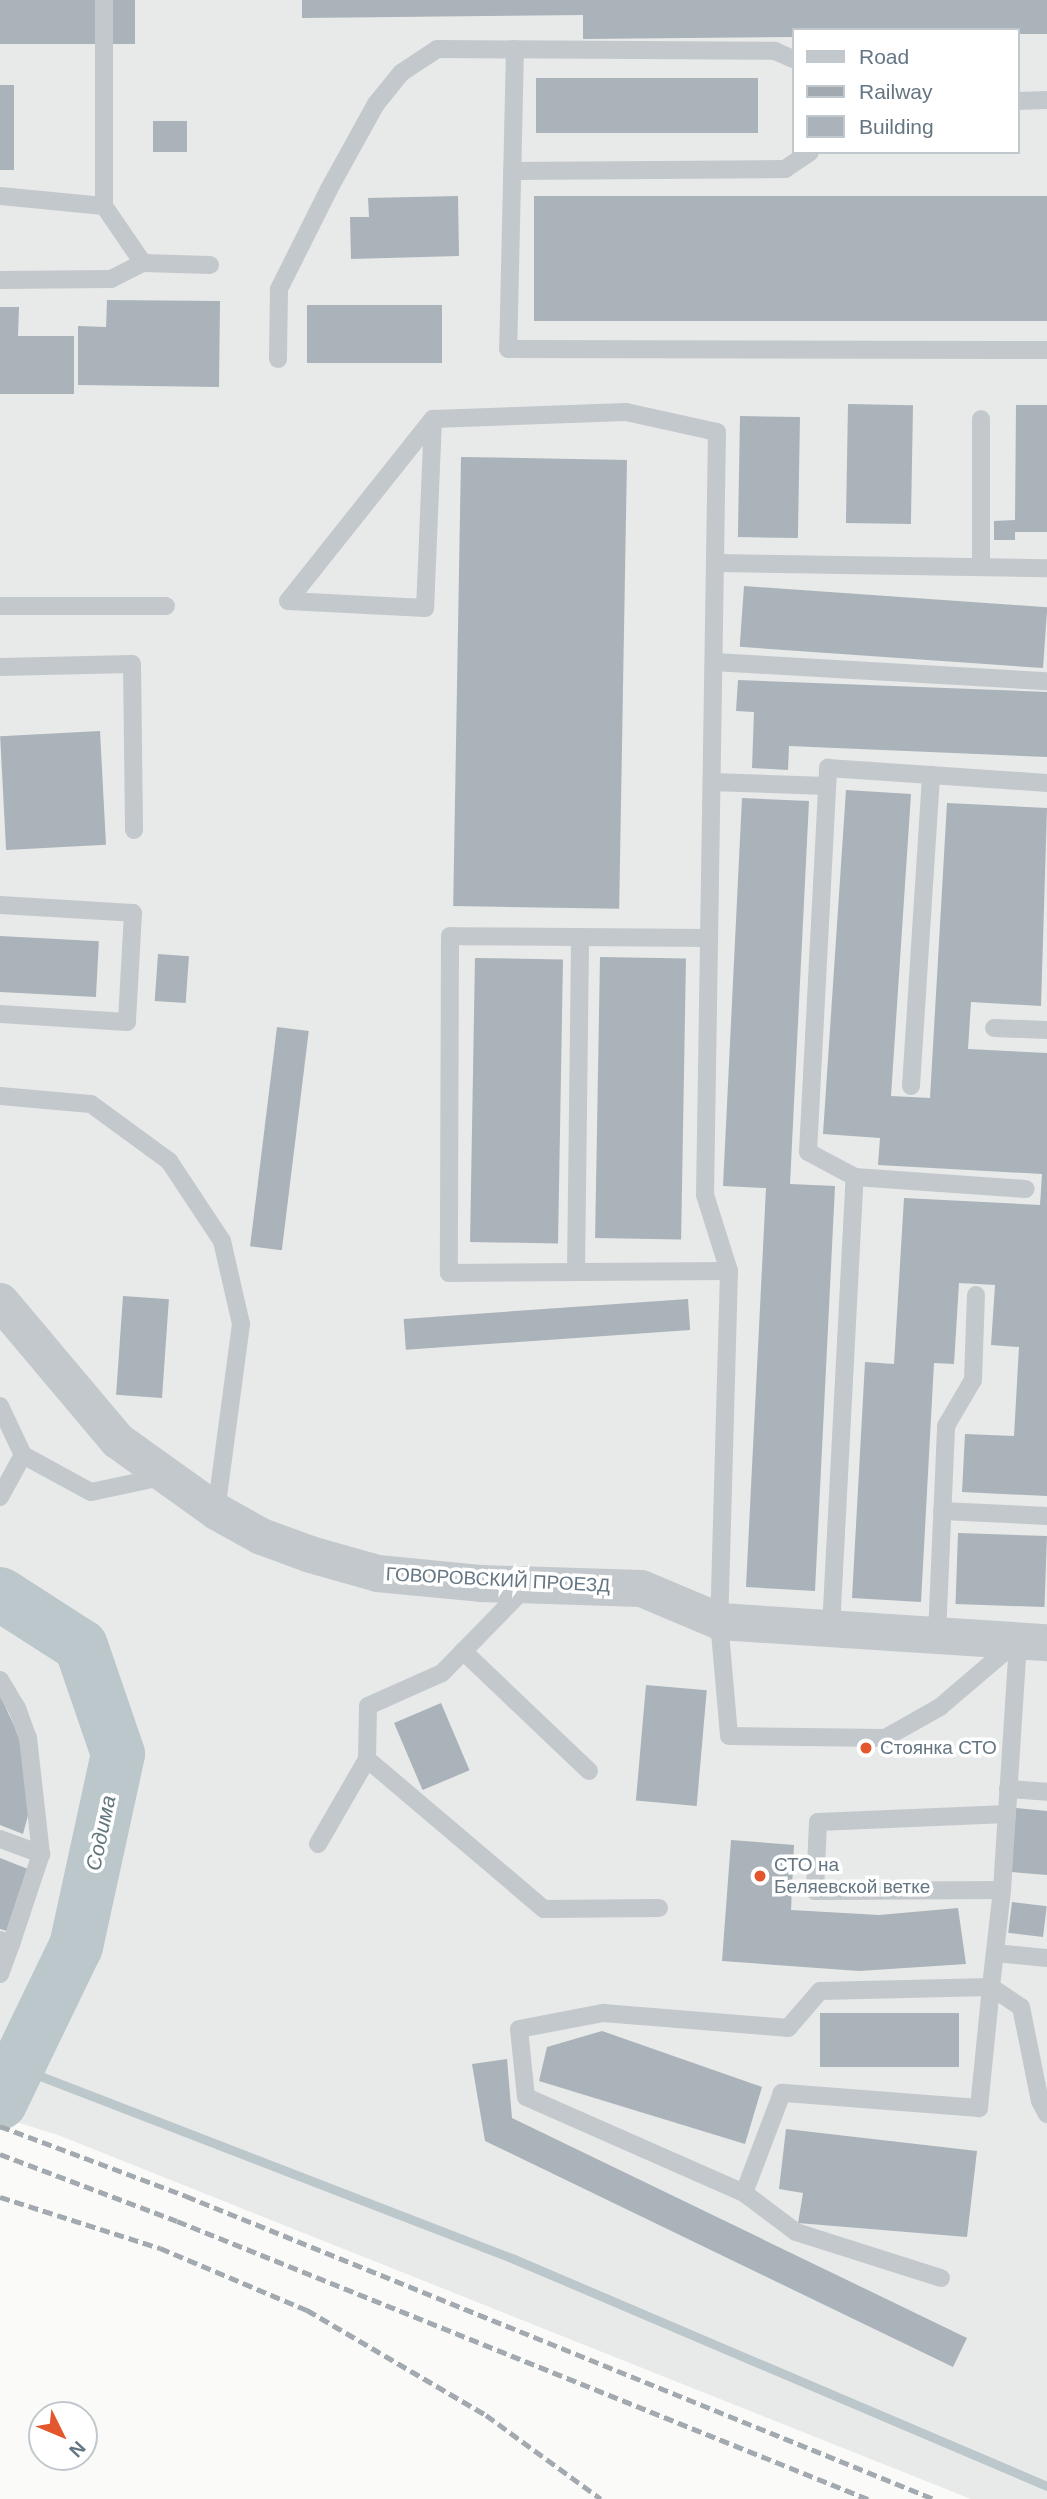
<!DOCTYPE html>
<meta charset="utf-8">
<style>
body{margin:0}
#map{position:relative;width:1047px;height:2499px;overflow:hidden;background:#fafaf8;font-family:Helvetica,sans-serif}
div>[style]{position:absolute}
.built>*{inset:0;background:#e8e9e9}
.stream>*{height:9px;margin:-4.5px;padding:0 4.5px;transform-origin:4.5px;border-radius:4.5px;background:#bbc7cb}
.river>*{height:54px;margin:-27px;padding:0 27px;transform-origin:27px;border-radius:27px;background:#bbc7cb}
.building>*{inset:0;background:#aab3b9;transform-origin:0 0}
.lane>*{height:18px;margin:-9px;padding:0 9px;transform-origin:9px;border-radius:9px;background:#c3c8cc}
.street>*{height:37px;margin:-18.5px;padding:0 18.5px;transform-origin:18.5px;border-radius:18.5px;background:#c3c8cc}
.rail>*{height:5px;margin-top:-2.5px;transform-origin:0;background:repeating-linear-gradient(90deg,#a2aab0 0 10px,transparent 0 15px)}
.dots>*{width:19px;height:19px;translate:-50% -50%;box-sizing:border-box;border:4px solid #fff;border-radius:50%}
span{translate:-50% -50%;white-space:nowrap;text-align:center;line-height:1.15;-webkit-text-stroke:7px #fff;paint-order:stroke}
.street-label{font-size:19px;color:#657683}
.poi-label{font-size:19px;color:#657683}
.left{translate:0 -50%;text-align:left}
.water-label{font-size:21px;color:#60757c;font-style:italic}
.legend{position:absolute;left:792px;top:28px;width:228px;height:126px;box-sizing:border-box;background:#fff;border:2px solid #c1c8cd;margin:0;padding:9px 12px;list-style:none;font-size:21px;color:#657683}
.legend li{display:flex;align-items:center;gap:14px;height:35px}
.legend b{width:35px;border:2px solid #c1c8cd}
.north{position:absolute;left:28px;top:2401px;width:70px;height:70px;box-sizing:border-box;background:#fff;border:2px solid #c1c8cd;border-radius:50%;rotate:133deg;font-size:19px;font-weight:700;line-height:28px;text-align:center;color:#657683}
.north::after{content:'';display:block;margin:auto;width:24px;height:32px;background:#e4572e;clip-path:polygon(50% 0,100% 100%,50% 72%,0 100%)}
</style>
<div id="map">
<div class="built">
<i style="clip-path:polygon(evenodd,0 0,1047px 0,1047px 2499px,971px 2499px,58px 2135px,0 2117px,0 0,793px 30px,1017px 30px,1017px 152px,793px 152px,793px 30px)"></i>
</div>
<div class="stream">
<i style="left:17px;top:2067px;width:533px;rotate:21.12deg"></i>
<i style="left:514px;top:2259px;width:579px;rotate:23.07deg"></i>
</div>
<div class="river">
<i style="left:0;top:1594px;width:96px;rotate:32.7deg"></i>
<i style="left:81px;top:1646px;width:114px;rotate:71.1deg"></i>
<i style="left:118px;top:1754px;width:197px;rotate:102.3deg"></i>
<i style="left:76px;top:1946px;width:174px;rotate:115.8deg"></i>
</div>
<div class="building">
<i style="left:0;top:0;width:135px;height:44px"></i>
<i style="clip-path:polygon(302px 0,1047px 0,1047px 34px,1017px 34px,1017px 30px,793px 30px,793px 37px,583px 39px,583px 15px,302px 18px)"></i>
<i style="left:758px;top:78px;width:55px;height:222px;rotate:90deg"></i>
<i style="left:0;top:85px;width:14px;height:85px"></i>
<i style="left:187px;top:121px;width:31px;height:34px;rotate:90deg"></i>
<i style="clip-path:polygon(458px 196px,459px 256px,351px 259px,350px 217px,369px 217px,368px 198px)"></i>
<i style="left:534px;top:196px;width:513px;height:125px"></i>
<i style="clip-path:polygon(107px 300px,220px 301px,219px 387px,78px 385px,78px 326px,106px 327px)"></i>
<i style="left:307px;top:305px;width:135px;height:58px"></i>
<i style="clip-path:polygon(0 307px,19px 307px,18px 336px,74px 336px,74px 394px,0 394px)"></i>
<i style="left:848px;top:404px;width:65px;height:119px;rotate:1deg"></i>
<i style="clip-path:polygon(1016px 405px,1047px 405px,1047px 532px,1015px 532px,1015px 540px,994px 540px,994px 521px,1015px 520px)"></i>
<i style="left:740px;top:416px;width:60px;height:121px;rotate:1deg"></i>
<i style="left:461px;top:457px;width:166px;height:449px;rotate:1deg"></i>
<i style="left:744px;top:586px;width:304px;height:61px;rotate:4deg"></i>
<i style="clip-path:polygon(738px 680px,1047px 692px,1047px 757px,789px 746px,788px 770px,752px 768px,754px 712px,736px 711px)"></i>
<i style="left:100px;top:731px;width:114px;height:100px;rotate:87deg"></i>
<i style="clip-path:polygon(846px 790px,911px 794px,891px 1096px,930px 1098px,947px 803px,1047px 808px,1041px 1006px,971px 1002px,968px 1049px,1047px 1053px,1047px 1496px,962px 1492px,965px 1434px,1014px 1436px,1019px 1347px,991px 1345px,995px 1285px,959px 1283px,954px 1364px,934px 1363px,921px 1602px,852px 1598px,865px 1362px,894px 1364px,904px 1198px,1040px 1205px,1042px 1174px,878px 1165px,880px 1138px,823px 1134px)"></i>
<i style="clip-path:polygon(742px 798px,809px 801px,790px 1184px,835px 1186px,815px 1591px,746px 1587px,766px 1188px,723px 1186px)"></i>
<i style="left:0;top:936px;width:99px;height:56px;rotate:3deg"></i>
<i style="left:158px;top:954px;width:31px;height:47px;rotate:4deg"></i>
<i style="left:600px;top:957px;width:86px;height:281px;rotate:1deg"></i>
<i style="left:475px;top:958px;width:88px;height:284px;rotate:1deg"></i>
<i style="left:277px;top:1027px;width:32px;height:221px;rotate:7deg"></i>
<i style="left:123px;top:1296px;width:46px;height:99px;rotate:4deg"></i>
<i style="left:688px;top:1299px;width:31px;height:285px;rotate:86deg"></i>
<i style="left:958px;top:1533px;width:89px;height:71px;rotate:2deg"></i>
<i style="left:646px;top:1685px;width:61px;height:116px;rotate:5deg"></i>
<i style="clip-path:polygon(0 1695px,28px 1756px,31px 1804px,23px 1834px,0 1825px)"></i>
<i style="left:441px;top:1703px;width:73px;height:51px;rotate:67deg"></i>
<i style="clip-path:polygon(1016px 1808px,1047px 1811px,1047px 1875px,1011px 1872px)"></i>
<i style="clip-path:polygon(731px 1840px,794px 1845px,791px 1910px,879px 1915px,958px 1908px,966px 1964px,859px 1971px,722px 1961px)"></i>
<i style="clip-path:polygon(0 1858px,28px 1869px,7px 1931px,0 1929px)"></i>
<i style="left:1012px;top:1902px;width:35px;height:31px;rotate:7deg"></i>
<i style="left:820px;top:2013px;width:139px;height:54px"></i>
<i style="clip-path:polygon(602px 2031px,762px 2087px,745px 2144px,539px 2081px,547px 2047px)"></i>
<i style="clip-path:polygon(507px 2059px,512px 2118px,967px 2338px,953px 2367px,485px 2141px,472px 2064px)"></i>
<i style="clip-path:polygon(786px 2129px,977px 2151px,967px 2237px,798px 2223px,803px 2193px,779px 2189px)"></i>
</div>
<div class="lane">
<i style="left:104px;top:0;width:206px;rotate:90deg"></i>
<i style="left:104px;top:206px;width:69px;rotate:55.6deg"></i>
<i style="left:143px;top:263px;width:67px;rotate:1.7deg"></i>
<i style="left:515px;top:49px;width:300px;rotate:91.3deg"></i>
<i style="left:508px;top:349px;width:539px;rotate:0.11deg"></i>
<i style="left:1017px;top:101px;width:30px;rotate:-2deg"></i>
<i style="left:512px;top:171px;width:273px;rotate:-0.4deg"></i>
<i style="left:785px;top:169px;width:30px;rotate:-34deg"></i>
<i style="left:0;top:196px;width:104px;rotate:5.5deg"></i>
<i style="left:0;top:280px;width:111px;rotate:-0.5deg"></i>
<i style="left:111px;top:279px;width:36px;rotate:-27deg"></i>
<i style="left:278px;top:359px;width:70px;rotate:-89.2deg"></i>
<i style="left:279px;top:289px;width:112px;rotate:-63.4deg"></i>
<i style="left:329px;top:189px;width:97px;rotate:-61.1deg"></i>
<i style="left:376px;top:104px;width:40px;rotate:-51deg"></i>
<i style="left:401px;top:73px;width:43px;rotate:-33.7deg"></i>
<i style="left:437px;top:49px;width:338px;rotate:0.3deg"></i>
<i style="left:775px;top:51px;width:20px;rotate:24deg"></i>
<i style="left:433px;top:419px;width:189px;rotate:92.4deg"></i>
<i style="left:425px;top:608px;width:137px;rotate:-177.1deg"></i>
<i style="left:288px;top:601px;width:233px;rotate:-51.5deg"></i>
<i style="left:433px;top:419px;width:193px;rotate:-2.1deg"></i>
<i style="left:626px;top:412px;width:93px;rotate:12.4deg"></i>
<i style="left:717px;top:432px;width:763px;rotate:90.9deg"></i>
<i style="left:705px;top:1195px;width:80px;rotate:72.5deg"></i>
<i style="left:729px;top:1271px;width:350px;rotate:91.6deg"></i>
<i style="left:719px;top:1621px;width:115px;rotate:85deg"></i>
<i style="left:729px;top:1736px;width:156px;rotate:0.7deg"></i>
<i style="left:885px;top:1738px;width:63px;rotate:-29.4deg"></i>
<i style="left:940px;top:1707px;width:99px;rotate:-40.5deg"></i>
<i style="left:981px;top:419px;width:148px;rotate:90deg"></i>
<i style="left:716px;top:563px;width:331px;rotate:0.9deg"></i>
<i style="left:0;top:606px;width:166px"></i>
<i style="left:714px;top:662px;width:334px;rotate:3.3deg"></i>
<i style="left:0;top:667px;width:132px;rotate:-1.3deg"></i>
<i style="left:132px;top:664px;width:166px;rotate:89.3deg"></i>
<i style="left:712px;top:782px;width:115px;rotate:2deg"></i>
<i style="left:0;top:905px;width:133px;rotate:3.4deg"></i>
<i style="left:133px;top:913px;width:109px;rotate:93.2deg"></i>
<i style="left:127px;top:1022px;width:127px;rotate:-176.4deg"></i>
<i style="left:709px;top:938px;width:259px;rotate:-179.6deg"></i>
<i style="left:450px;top:936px;width:337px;rotate:90.2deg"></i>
<i style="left:449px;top:1273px;width:280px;rotate:-0.4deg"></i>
<i style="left:994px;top:1028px;width:53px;rotate:2.2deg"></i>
<i style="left:911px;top:1086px;width:312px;rotate:-86.3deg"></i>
<i style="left:0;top:1096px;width:91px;rotate:5deg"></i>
<i style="left:91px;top:1104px;width:97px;rotate:36.2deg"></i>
<i style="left:169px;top:1161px;width:96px;rotate:56.5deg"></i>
<i style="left:222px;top:1241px;width:85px;rotate:77.1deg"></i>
<i style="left:241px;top:1324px;width:189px;rotate:97.6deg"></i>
<i style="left:855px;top:1177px;width:171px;rotate:4deg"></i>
<i style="left:576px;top:1272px;width:335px;rotate:-89.3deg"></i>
<i style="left:0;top:1406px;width:54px;rotate:64.9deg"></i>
<i style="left:23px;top:1455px;width:77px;rotate:28.6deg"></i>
<i style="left:91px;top:1492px;width:77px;rotate:-12deg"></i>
<i style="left:0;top:1497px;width:48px;rotate:-61.3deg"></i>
<i style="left:942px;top:1511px;width:105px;rotate:2.7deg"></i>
<i style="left:831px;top:1628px;width:452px;rotate:-87deg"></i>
<i style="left:855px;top:1177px;width:53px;rotate:-152deg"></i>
<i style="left:808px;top:1152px;width:385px;rotate:-87deg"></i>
<i style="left:828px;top:768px;width:220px;rotate:3.9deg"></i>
<i style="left:937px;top:1635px;width:209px;rotate:-87.5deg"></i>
<i style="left:946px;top:1426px;width:53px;rotate:-59.6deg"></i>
<i style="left:973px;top:1380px;width:85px;rotate:-88deg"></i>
<i style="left:463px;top:1651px;width:174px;rotate:43.6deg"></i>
<i style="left:0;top:1680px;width:33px;rotate:59deg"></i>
<i style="left:17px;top:1708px;width:32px;rotate:70deg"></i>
<i style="left:28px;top:1738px;width:117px;rotate:83.6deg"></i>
<i style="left:367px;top:1759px;width:232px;rotate:40.3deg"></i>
<i style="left:544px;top:1909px;width:115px;rotate:-0.5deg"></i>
<i style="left:1008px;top:1789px;width:39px;rotate:4deg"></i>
<i style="left:1007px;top:1814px;width:189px;rotate:177.6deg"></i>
<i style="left:818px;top:1822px;width:69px;rotate:92.5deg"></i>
<i style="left:815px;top:1891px;width:187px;rotate:-0.3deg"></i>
<i style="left:1002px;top:1890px;width:251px;rotate:-86.3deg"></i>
<i style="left:0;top:1839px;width:44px;rotate:20.1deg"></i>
<i style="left:41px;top:1854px;width:95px;rotate:108.4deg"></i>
<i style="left:318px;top:1844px;width:98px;rotate:-60deg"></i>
<i style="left:367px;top:1759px;width:53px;rotate:-88.9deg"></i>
<i style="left:368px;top:1706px;width:81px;rotate:-24deg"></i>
<i style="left:442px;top:1673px;width:120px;rotate:-45.7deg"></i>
<i style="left:1002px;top:1890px;width:98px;rotate:96.5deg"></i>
<i style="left:991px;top:1987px;width:122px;rotate:95.7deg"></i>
<i style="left:979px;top:2108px;width:198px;rotate:-175.6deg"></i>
<i style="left:782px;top:2093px;width:107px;rotate:110.8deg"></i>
<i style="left:744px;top:2193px;width:238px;rotate:-156.2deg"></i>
<i style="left:526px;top:2097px;width:68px;rotate:-95.9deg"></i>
<i style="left:519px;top:2029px;width:86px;rotate:-10.8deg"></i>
<i style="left:603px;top:2013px;width:186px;rotate:4.6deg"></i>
<i style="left:788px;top:2028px;width:49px;rotate:-49.1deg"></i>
<i style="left:820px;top:1991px;width:171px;rotate:-1.3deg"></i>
<i style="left:991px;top:1987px;width:36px;rotate:34deg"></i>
<i style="left:1021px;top:2007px;width:96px;rotate:78.6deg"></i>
<i style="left:1040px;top:2101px;width:15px;rotate:62deg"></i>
<i style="left:0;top:1940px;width:12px;rotate:20deg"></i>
<i style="left:11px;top:1944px;width:32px;rotate:110deg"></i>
<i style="left:995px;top:1953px;width:52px;rotate:5.5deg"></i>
<i style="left:744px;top:2193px;width:65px;rotate:36.9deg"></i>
<i style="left:796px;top:2232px;width:152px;rotate:17.6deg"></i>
</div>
<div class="street">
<i style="left:0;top:1301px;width:182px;rotate:49.9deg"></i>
<i style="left:117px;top:1440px;width:122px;rotate:35.6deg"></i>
<i style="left:216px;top:1511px;width:51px;rotate:29.1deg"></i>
<i style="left:261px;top:1536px;width:52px;rotate:20.2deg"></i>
<i style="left:310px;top:1554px;width:70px;rotate:15.8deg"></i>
<i style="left:377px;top:1573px;width:103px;rotate:5.5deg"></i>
<i style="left:480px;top:1583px;width:161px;rotate:1.8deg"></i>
<i style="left:641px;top:1588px;width:85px;rotate:22.9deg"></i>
<i style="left:719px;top:1621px;width:329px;rotate:3.7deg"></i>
</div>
<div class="rail">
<i style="left:0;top:2126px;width:199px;rotate:20.6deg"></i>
<i style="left:186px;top:2196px;width:807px;rotate:22.05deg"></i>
<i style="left:0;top:2154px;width:189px;rotate:20.7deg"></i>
<i style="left:177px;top:2221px;width:745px;rotate:21.92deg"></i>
<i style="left:0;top:2197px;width:168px;rotate:17.7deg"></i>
<i style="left:160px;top:2248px;width:160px;rotate:22.9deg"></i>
<i style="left:307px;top:2310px;width:208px;rotate:30.4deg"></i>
<i style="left:486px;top:2415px;width:142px;rotate:36.1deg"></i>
</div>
<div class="dots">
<i style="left:866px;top:1748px;background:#e4572e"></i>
<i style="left:760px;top:1876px;background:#e4572e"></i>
</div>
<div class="street-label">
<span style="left:498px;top:1580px;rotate:3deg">ГОВОРОВСКИЙ ПРОЕЗД</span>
</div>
<div class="poi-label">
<span class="left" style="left:880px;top:1748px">Стоянка СТО</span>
<span class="left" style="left:774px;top:1876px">СТО на<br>Беляевской ветке</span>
</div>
<div class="water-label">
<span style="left:101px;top:1833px;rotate:-78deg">Содима</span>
</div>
<ul class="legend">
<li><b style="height:9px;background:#c3c8cc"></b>Road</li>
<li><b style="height:9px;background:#a2aab0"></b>Railway</li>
<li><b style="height:19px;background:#aab3b9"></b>Building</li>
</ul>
<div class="north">N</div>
</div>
